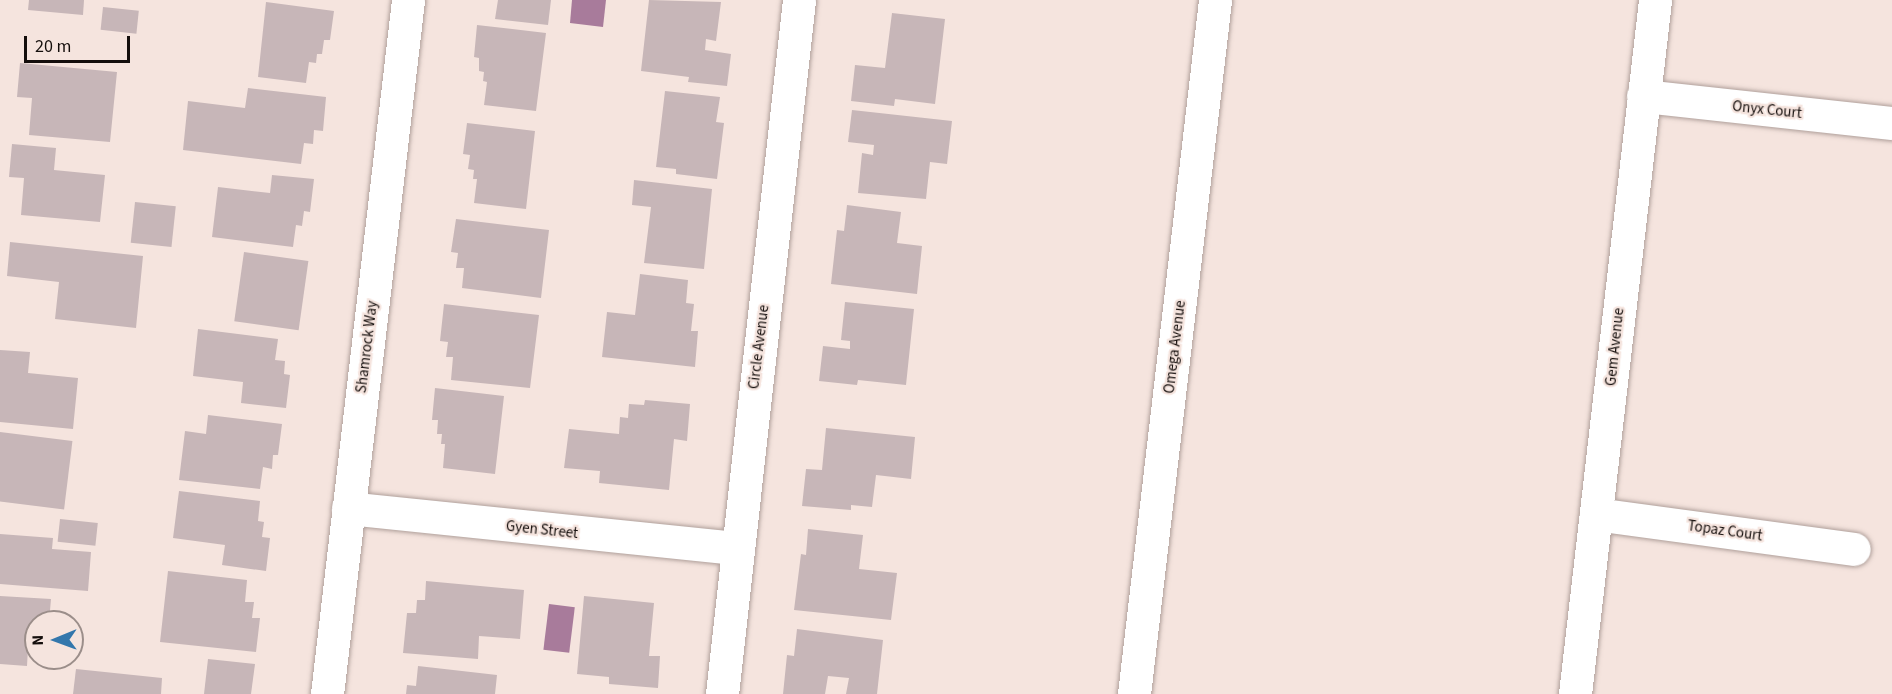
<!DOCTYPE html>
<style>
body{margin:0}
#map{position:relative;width:1892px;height:694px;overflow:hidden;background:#f5e4de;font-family:"Source Sans 3",sans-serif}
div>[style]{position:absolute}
.water>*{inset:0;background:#a87b9b;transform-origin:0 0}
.building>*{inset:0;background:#c7b6b8;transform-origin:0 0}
.roads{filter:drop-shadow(0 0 2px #b0a09b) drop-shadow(0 0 2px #b0a09b)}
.street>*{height:33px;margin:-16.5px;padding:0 16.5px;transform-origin:16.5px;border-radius:16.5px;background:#fff}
span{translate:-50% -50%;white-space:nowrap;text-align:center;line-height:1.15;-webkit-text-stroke:4.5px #f5e4de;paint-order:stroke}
.street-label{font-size:15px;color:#140e0c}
.north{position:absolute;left:24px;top:610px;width:60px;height:60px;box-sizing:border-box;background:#f5e4de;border:2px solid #9b8e8a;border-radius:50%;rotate:269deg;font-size:16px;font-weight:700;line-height:24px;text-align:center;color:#140e0c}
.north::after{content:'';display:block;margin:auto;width:21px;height:27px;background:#3377ac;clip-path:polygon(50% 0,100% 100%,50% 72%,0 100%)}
.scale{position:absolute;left:24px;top:36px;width:106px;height:27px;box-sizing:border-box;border:3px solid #140e0c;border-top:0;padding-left:8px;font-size:18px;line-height:21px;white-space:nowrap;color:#140e0c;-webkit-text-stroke:4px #f5e4de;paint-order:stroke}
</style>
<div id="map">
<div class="water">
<i style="clip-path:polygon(572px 0,606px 0,603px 27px,570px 23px)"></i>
<i style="left:549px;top:604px;width:26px;height:46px;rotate:7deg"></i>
</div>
<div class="building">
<i style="clip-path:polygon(29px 0,84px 0,83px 15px,28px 10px)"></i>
<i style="clip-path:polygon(498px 0,551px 0,548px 25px,495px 19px)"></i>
<i style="clip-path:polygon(649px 0,721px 2px,716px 41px,706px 39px,705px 50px,731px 54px,727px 86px,688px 82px,689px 77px,641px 71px)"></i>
<i style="clip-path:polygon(266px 2px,334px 11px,330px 40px,324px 40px,322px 54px,317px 54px,316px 63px,309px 62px,306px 83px,258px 77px)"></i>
<i style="left:103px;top:7px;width:36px;height:23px;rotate:6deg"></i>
<i style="clip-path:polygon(892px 13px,945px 19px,935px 104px,895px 99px,894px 106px,851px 101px,855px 65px,885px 68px)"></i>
<i style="clip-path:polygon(477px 25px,546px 33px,536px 111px,484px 105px,487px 82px,483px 81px,484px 72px,479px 71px,479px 58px,474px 57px)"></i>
<i style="clip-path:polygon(20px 63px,117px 72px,110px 142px,29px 135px,32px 98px,17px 97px)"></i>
<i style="clip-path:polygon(248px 88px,326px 97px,323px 131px,314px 130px,313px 144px,304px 143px,301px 164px,183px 150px,188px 101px,245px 108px)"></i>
<i style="clip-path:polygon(665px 91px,720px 97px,716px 122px,724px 123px,717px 179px,676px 174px,676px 169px,656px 167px)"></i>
<i style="clip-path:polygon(852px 110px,952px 121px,947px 164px,930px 162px,926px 199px,858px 193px,862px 153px,873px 155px,874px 145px,848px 142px)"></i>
<i style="clip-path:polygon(467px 123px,535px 131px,526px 209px,474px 203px,477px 179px,473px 179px,474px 170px,468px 169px,470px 155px,463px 154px)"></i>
<i style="clip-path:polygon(12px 144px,56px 148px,54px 170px,105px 175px,100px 222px,21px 215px,24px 178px,9px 177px)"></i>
<i style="clip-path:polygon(272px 175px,314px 179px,310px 212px,304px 211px,302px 226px,296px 225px,293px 247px,212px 237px,218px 187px,270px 193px)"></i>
<i style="clip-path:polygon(634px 180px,712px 189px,704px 269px,644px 263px,651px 207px,632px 205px)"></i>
<i style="left:135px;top:202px;width:41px;height:41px;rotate:6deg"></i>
<i style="clip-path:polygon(847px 205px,901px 212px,897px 243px,922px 246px,917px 294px,831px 284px,837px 230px,844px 231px)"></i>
<i style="clip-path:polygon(456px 219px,549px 230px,541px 298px,462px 288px,464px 268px,456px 268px,458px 253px,451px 252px)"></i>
<i style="clip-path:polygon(10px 242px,143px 256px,136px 328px,55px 319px,59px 282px,7px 276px)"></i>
<i style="left:244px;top:252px;width:65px;height:70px;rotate:8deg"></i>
<i style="clip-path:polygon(640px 274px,688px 280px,686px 303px,694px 304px,691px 331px,698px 331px,695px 367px,602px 357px,607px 312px,635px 315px)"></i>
<i style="clip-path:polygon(845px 302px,914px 309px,906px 385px,858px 380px,857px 385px,819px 381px,823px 346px,850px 349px,850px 341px,841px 340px)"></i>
<i style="clip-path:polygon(444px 304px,539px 315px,530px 388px,451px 380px,453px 357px,446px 357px,448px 342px,440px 341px)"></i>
<i style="clip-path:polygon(198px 329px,278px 339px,275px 360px,285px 361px,284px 374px,290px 375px,286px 408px,241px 403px,243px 382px,193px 376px)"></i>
<i style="clip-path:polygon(0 350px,30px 352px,28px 373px,78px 378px,73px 429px,0 422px)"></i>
<i style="clip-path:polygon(435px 388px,504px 396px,495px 474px,443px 468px,445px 444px,441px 444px,442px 434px,437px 434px,438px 420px,432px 420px)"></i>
<i style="clip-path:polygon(645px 400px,690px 404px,687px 441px,674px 439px,669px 490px,599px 483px,600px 471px,564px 468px,569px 429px,619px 434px,620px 417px,628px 418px,629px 404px,644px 405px)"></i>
<i style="clip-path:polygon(208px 415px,282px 424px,278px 455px,273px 455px,272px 469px,263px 467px,260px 489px,179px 480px,185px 431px,206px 434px)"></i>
<i style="clip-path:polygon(826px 428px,915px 437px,911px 479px,876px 475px,872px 507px,851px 505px,851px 510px,802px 506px,806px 469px,822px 470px)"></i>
<i style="left:0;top:432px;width:73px;height:69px;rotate:7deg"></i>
<i style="clip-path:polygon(179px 491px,260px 501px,258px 521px,264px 522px,262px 537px,270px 538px,266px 571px,222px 565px,225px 545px,173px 538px)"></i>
<i style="left:60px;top:519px;width:38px;height:23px;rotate:6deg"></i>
<i style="clip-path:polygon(808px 529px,863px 535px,859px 569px,897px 573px,891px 620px,794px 610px,801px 554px,806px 555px)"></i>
<i style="clip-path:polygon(0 534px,53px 538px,52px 549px,91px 552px,88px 591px,0 584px)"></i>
<i style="clip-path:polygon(168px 571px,247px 580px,245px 602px,254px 602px,252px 618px,260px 618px,256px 652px,160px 642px)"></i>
<i style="clip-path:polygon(426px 581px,524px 590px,520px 639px,479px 636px,478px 659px,403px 653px,407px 613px,416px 613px,417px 600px,425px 600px)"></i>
<i style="clip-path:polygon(0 596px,51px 599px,49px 622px,36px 622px,36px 649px,28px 648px,27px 666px,0 664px)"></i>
<i style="clip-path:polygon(584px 596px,654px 603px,649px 656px,660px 656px,658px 688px,609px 684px,609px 677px,577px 674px)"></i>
<i style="clip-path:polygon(797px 629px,883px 640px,877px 694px,846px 694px,849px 678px,828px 676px,825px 694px,783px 694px,787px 655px,794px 656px)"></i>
<i style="clip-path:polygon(208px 659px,255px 664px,251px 694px,204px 694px)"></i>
<i style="clip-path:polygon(418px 666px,497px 675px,495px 694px,406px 694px,407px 685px,416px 686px)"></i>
<i style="clip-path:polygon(76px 669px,162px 678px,161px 694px,73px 694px)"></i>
</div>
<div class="roads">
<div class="street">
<i style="left:1643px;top:96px;width:250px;rotate:6.2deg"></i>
<i style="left:348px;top:508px;width:390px;rotate:5.9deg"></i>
<i style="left:1596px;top:514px;width:260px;rotate:7.7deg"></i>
<i style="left:327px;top:694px;width:699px;rotate:-83.34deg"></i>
<i style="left:722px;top:694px;width:698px;rotate:-83.67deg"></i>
<i style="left:1134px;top:694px;width:699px;rotate:-83.34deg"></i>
<i style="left:1575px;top:694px;width:699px;rotate:-83.42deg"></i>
</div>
</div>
<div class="street-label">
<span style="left:1767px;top:110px;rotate:6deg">Onyx Court</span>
<span style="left:367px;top:347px;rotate:-83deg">Shamrock Way</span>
<span style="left:759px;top:347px;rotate:-83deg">Circle Avenue</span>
<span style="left:1175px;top:347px;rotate:-83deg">Omega Avenue</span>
<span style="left:1615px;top:347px;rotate:-84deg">Gem Avenue</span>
<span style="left:542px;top:530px;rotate:6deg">Gyen Street</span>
<span style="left:1725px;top:531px;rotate:8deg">Topaz Court</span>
</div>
<div class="north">N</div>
<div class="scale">20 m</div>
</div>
